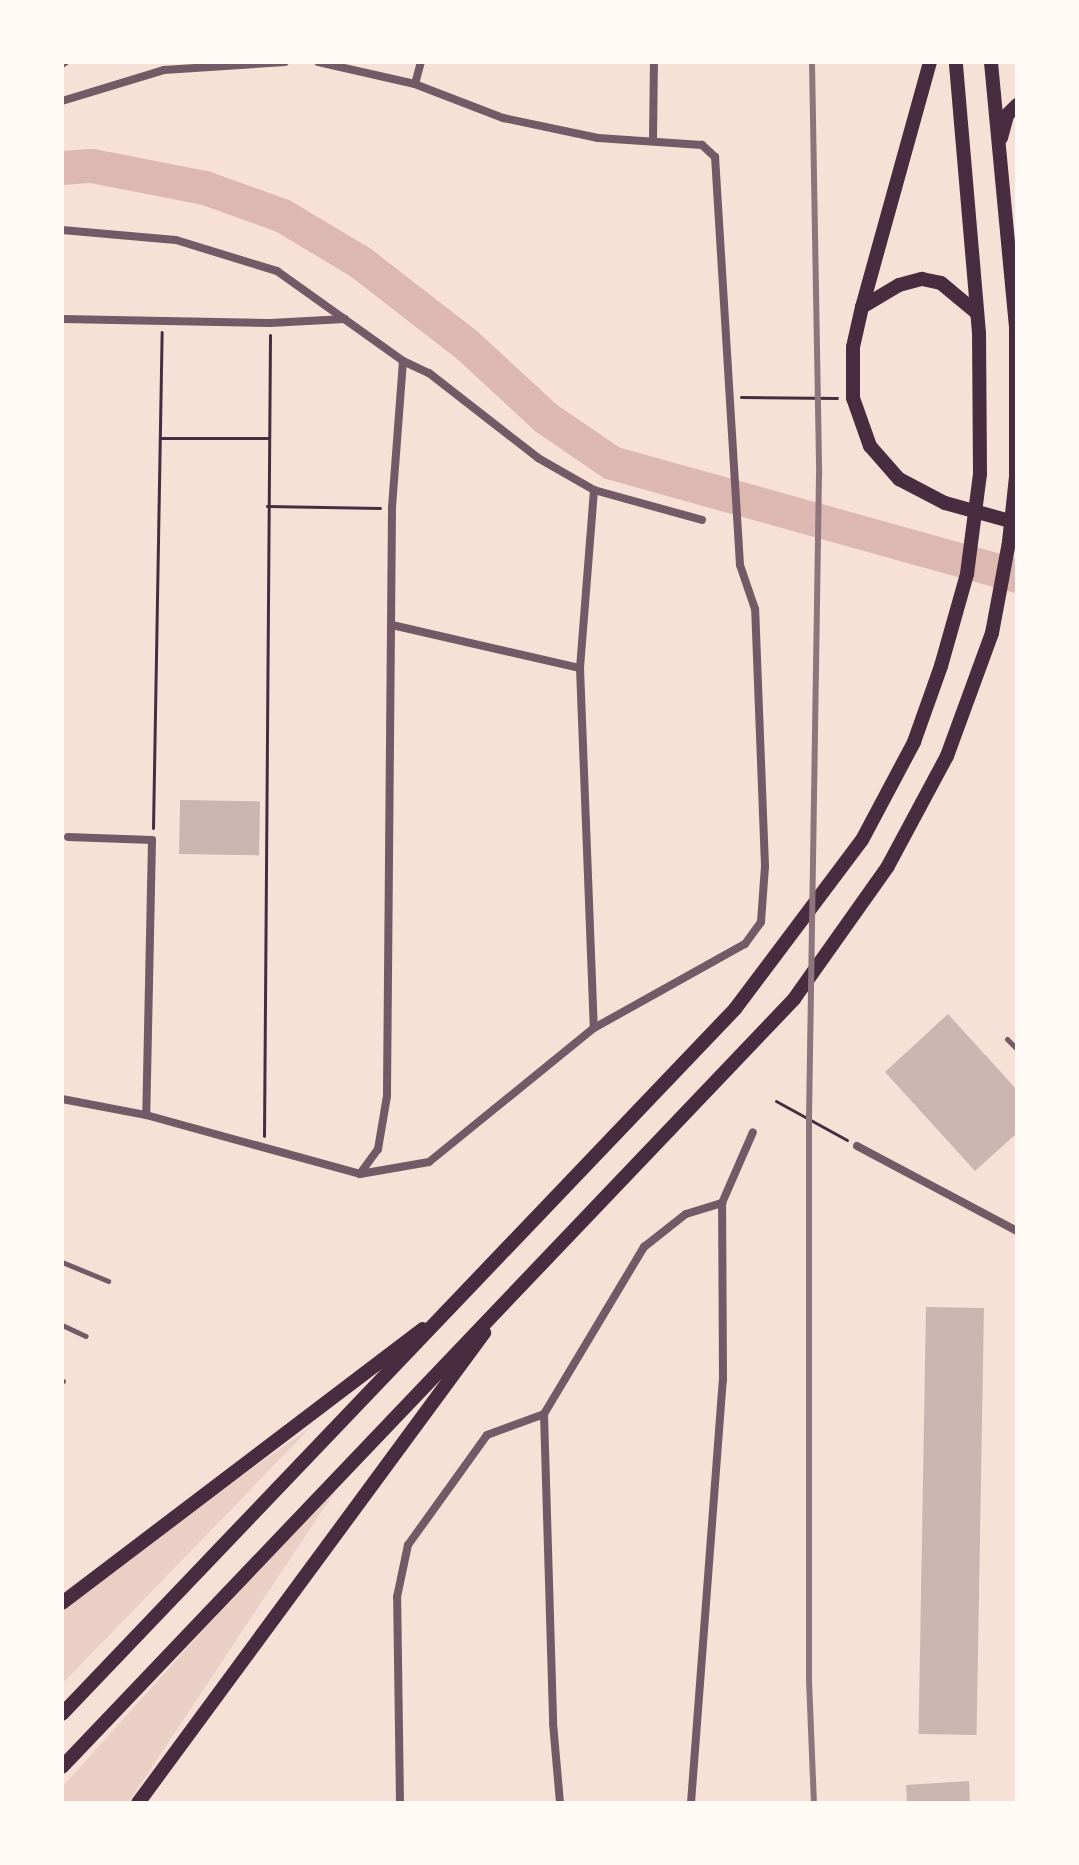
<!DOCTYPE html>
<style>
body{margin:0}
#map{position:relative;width:1079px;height:1865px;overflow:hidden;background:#f7e1d7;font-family:"Alegreya Sans",sans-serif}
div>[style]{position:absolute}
.green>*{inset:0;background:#ebcfc5}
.river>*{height:34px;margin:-17px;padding:0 17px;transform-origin:17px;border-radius:17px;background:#dcb8b0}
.building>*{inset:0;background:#ccb4b1;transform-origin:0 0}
.path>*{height:3px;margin:-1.5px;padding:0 1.5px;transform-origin:1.5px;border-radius:1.5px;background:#4a2c40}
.service>*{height:5px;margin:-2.5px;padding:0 2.5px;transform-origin:2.5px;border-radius:2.5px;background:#755966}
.minor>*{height:8px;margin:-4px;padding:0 4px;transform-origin:4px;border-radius:4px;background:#755966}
.primary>*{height:14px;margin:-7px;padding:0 7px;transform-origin:7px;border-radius:7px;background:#4a2c40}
.rail>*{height:6px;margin:-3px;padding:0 3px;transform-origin:3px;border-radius:3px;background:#8f747c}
span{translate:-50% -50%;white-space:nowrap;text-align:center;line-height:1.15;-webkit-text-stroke:6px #fffaf5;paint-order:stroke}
.frame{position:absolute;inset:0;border:64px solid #fffaf5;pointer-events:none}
</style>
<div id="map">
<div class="green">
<i style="clip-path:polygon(312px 1426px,62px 1684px,62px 1604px)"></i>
<i style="clip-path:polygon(354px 1463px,128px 1803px,62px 1803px,62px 1787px)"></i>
</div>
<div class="river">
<i style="left:62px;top:168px;width:30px;rotate:-4deg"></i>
<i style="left:92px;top:166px;width:115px;rotate:11deg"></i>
<i style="left:205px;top:188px;width:83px;rotate:19.7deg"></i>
<i style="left:283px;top:216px;width:90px;rotate:30.9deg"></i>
<i style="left:360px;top:262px;width:135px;rotate:37.8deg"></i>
<i style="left:467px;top:345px;width:108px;rotate:42.7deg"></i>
<i style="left:546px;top:418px;width:80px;rotate:34.3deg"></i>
<i style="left:612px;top:463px;width:420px;rotate:15.6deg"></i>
</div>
<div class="building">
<i style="left:180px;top:800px;width:80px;height:54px;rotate:1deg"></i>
<i style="clip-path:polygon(948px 1014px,1017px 1090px,1017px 1133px,975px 1171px,885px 1072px)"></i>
<i style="left:926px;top:1307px;width:58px;height:427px;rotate:1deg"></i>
<i style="clip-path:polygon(969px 1781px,970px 1803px,907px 1803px,906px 1785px)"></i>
</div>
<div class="path">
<i style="left:62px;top:306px;width:64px;rotate:-90deg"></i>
<i style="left:741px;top:397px;width:96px;rotate:0.6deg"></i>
<i style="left:160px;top:438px;width:109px"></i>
<i style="left:267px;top:506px;width:113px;rotate:1deg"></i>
<i style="left:153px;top:828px;width:496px;rotate:-89deg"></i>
<i style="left:776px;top:1101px;width:81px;rotate:28.8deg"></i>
<i style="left:264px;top:1136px;width:801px;rotate:-89.57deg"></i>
</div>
<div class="service">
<i style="left:1007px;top:1039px;width:14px;rotate:45deg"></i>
<i style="left:62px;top:1262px;width:50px;rotate:22.4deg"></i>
<i style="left:62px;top:1325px;width:26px;rotate:25deg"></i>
<i style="left:62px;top:1381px;width:1px"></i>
</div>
<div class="minor">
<i style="left:62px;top:64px;width:4px;rotate:-34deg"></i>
<i style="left:415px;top:84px;width:23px;rotate:-75deg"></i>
<i style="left:62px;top:101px;width:107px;rotate:-16.9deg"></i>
<i style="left:164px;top:70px;width:121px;rotate:-3.8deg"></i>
<i style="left:653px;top:140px;width:78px;rotate:-89.3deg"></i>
<i style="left:62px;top:230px;width:114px;rotate:5deg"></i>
<i style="left:176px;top:240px;width:106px;rotate:17.1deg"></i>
<i style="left:277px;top:271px;width:155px;rotate:35.5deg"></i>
<i style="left:403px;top:361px;width:147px;rotate:94.3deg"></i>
<i style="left:392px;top:508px;width:588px;rotate:90.49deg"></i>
<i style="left:387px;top:1096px;width:54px;rotate:99.6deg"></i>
<i style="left:378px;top:1149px;width:31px;rotate:126deg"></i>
<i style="left:62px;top:319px;width:208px;rotate:1.1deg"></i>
<i style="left:270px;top:323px;width:75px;rotate:-3.1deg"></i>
<i style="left:403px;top:361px;width:29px;rotate:25deg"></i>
<i style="left:429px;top:373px;width:138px;rotate:37.9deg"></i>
<i style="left:538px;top:458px;width:64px;rotate:29.7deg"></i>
<i style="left:594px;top:490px;width:112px;rotate:15.5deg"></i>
<i style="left:594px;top:490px;width:179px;rotate:94.5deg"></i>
<i style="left:580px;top:668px;width:360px;rotate:87.8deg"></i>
<i style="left:392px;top:625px;width:193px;rotate:12.9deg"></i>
<i style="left:68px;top:837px;width:84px;rotate:2deg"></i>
<i style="left:152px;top:840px;width:275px;rotate:91.2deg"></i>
<i style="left:62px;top:1099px;width:86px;rotate:10.8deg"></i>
<i style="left:146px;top:1115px;width:222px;rotate:15.4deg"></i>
<i style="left:360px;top:1174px;width:70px;rotate:-9.9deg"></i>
<i style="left:429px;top:1162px;width:213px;rotate:-39.1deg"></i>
<i style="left:594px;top:1028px;width:173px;rotate:-29.1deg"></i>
<i style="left:745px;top:944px;width:27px;rotate:-54deg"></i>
<i style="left:761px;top:922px;width:56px;rotate:-85.9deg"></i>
<i style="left:765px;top:866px;width:257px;rotate:-92.2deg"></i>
<i style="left:755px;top:609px;width:46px;rotate:-108.8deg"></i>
<i style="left:740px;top:565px;width:409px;rotate:-93.5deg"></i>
<i style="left:715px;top:157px;width:18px;rotate:-137deg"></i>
<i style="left:702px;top:145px;width:104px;rotate:-176.1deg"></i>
<i style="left:598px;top:138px;width:97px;rotate:-168.1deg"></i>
<i style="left:503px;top:118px;width:94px;rotate:-158.9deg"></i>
<i style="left:415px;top:84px;width:99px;rotate:-167.2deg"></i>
<i style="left:857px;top:1146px;width:181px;rotate:28deg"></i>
<i style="left:544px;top:1414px;width:309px;rotate:88.3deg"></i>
<i style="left:553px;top:1723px;width:80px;rotate:85deg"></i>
<i style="left:400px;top:1803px;width:206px;rotate:-90.8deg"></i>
<i style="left:397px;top:1597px;width:53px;rotate:-78.1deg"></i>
<i style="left:408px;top:1545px;width:135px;rotate:-54.3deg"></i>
<i style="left:487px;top:1435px;width:61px;rotate:-20.2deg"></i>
<i style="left:544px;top:1414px;width:195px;rotate:-59.1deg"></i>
<i style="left:644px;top:1247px;width:53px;rotate:-38.2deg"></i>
<i style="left:686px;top:1214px;width:38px;rotate:-17deg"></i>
<i style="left:691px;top:1803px;width:424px;rotate:-85.7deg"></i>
<i style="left:723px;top:1380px;width:177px;rotate:-90.3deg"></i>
<i style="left:722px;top:1203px;width:77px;rotate:-66.4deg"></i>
</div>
<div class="primary">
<i style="left:930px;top:62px;width:254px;rotate:105.5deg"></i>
<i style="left:862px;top:307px;width:41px;rotate:102.7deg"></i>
<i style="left:853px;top:347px;width:51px;rotate:90deg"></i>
<i style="left:853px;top:398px;width:51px;rotate:70.5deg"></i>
<i style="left:870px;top:446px;width:44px;rotate:48.7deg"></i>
<i style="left:899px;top:479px;width:52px;rotate:27.6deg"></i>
<i style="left:945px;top:503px;width:75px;rotate:15.5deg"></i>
<i style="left:1001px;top:138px;width:24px;rotate:-75deg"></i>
<i style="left:1007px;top:115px;width:14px;rotate:-45deg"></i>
<i style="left:862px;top:307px;width:43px;rotate:-30.7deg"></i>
<i style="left:899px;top:285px;width:24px;rotate:-15deg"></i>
<i style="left:922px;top:279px;width:19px;rotate:12deg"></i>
<i style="left:941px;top:283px;width:47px;rotate:39.8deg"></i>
<i style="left:62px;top:1603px;width:453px;rotate:-37.2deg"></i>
<i style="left:62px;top:1714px;width:975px;rotate:-46.33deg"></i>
<i style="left:735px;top:1009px;width:211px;rotate:-53.1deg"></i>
<i style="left:862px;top:840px;width:111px;rotate:-62deg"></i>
<i style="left:914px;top:742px;width:81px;rotate:-70.4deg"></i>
<i style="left:941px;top:666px;width:96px;rotate:-74.2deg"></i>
<i style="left:967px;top:574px;width:101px;rotate:-82.6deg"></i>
<i style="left:980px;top:474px;width:141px;rotate:-90.4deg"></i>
<i style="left:979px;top:333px;width:272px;rotate:-94.9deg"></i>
<i style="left:62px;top:1767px;width:1061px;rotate:-46.37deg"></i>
<i style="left:794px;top:999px;width:163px;rotate:-54.7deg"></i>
<i style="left:888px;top:866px;width:125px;rotate:-61.8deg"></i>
<i style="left:947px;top:756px;width:131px;rotate:-69.9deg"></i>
<i style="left:992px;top:633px;width:93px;rotate:-79.4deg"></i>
<i style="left:1009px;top:542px;width:66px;rotate:-83.9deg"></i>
<i style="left:1016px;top:476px;width:149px;rotate:-90deg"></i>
<i style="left:1016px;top:327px;width:266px;rotate:-95.4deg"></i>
<i style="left:138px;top:1803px;width:584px;rotate:-53.64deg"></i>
</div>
<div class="rail">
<i style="left:812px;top:62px;width:413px;rotate:89deg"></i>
<i style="left:819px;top:475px;width:641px;rotate:90.89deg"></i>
<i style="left:809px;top:1116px;width:564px;rotate:90deg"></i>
<i style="left:809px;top:1680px;width:123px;rotate:87.7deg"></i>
</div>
<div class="frame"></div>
</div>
